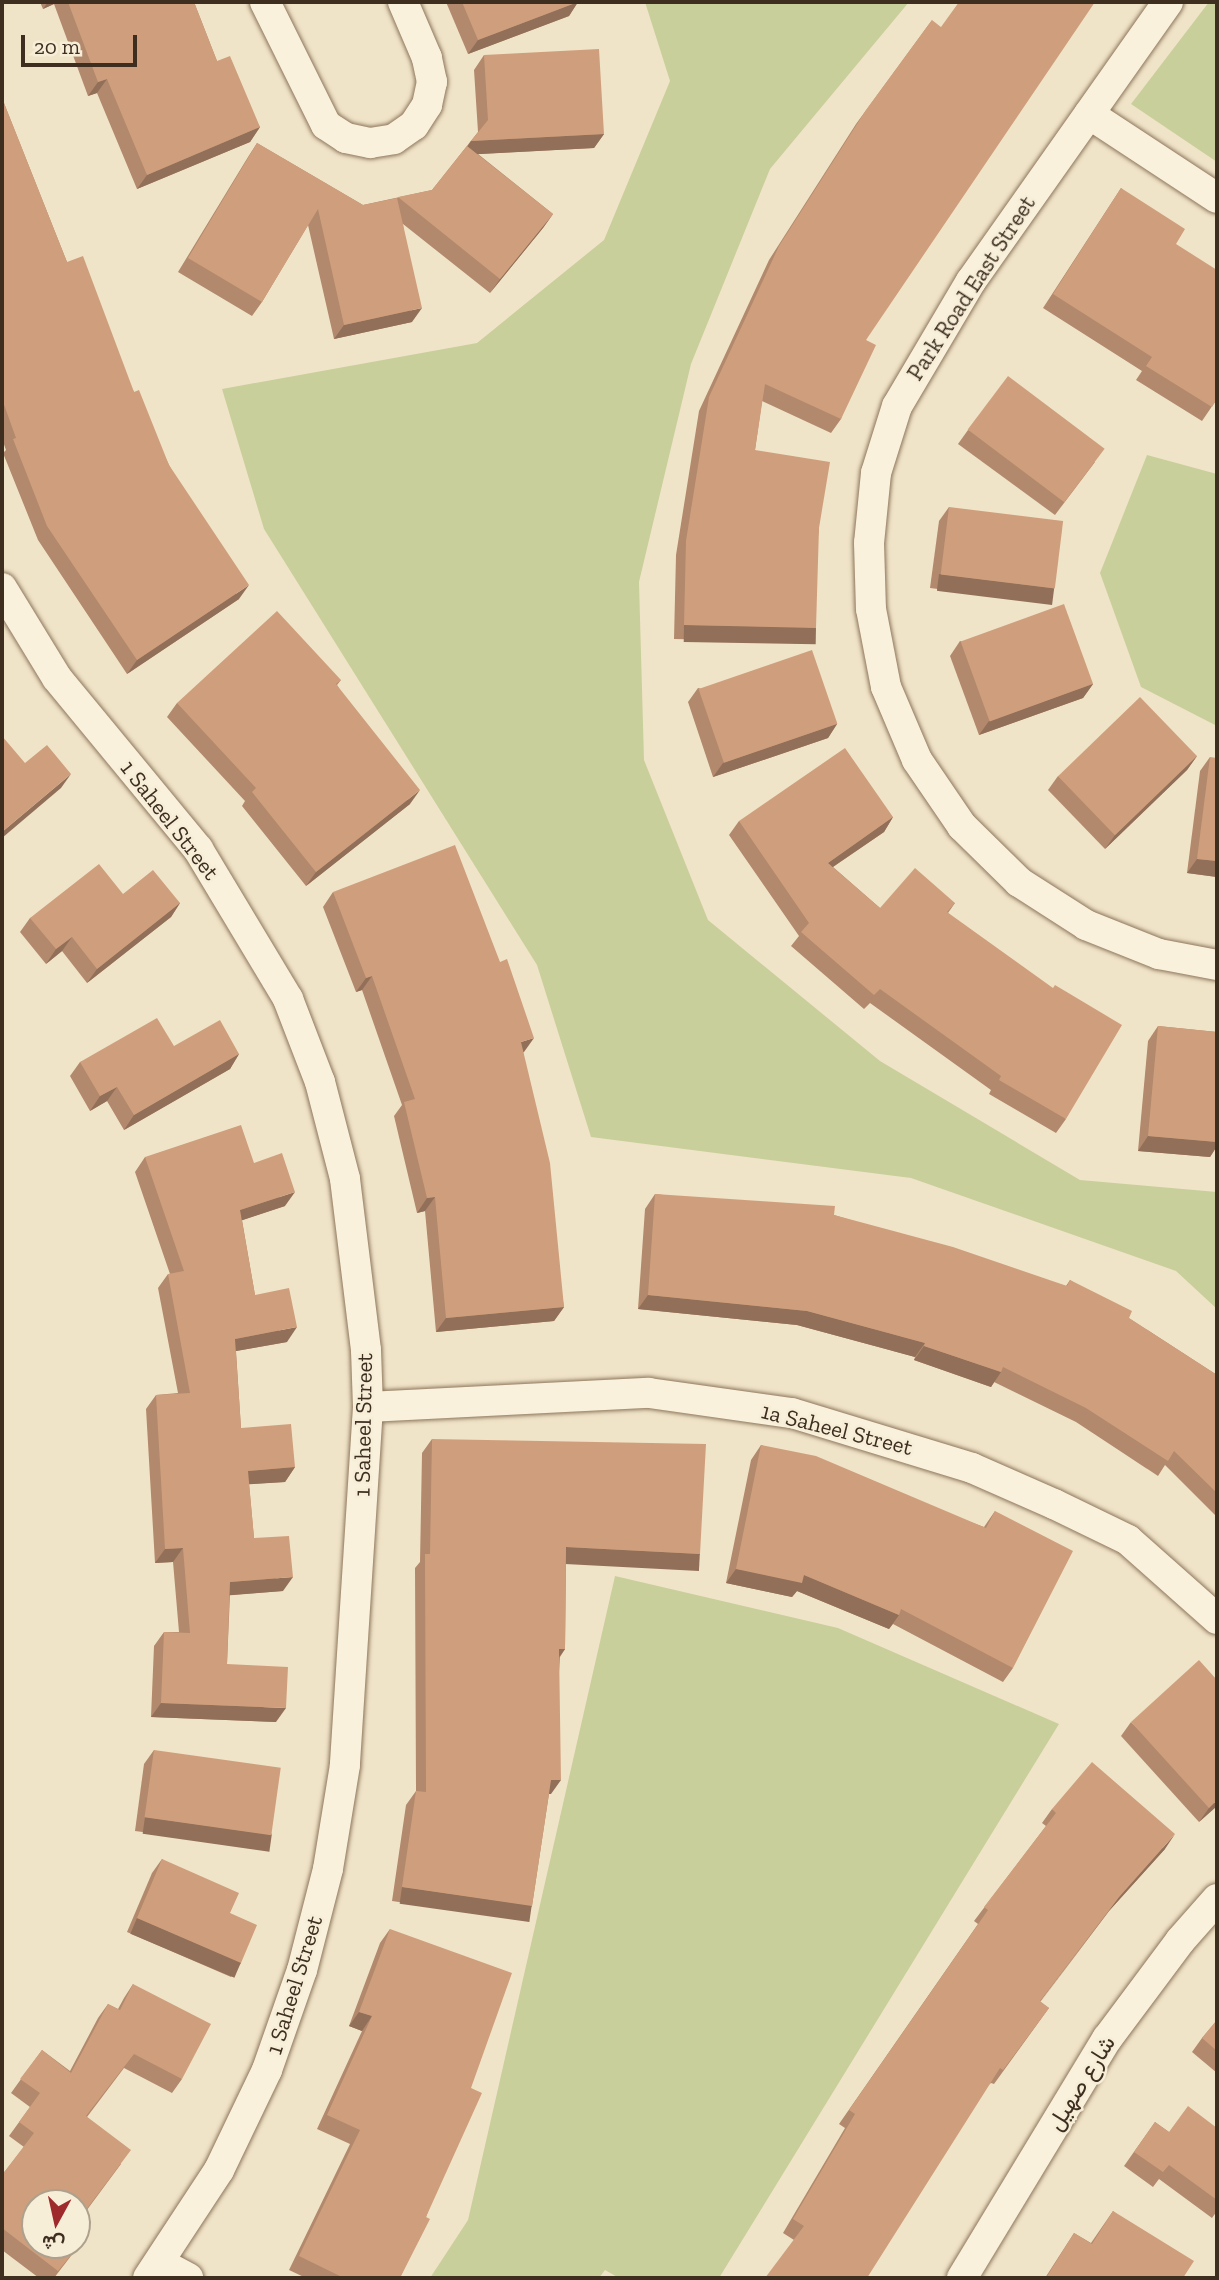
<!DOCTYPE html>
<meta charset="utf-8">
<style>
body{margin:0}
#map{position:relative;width:1219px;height:2280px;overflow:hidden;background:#f0e4c8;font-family:"Zilla Slab",Vazirmatn,serif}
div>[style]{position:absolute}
.green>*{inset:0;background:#c9cf9b}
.roads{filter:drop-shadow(0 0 2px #8d765c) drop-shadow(0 0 2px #8d765c)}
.street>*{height:30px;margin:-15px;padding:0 15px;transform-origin:15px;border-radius:15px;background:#faf1dc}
.wall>*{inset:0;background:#b2896c}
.shaded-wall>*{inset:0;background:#916f58;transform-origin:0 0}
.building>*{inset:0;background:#cf9f7d;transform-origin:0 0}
span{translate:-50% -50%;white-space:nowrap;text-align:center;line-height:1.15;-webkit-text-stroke:5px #f7eed8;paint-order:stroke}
.street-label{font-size:23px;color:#3d2e20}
.frame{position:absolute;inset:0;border:4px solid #3d2e20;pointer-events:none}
.north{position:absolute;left:21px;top:2189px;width:70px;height:70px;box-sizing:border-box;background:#f7eed8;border:2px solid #ada18e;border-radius:50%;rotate:188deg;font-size:19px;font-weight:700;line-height:28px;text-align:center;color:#3d2e20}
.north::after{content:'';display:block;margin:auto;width:24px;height:32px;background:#9e2a2b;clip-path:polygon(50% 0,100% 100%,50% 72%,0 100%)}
.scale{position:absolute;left:21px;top:35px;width:116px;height:32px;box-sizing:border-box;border:4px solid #3d2e20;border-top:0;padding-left:9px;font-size:21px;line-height:24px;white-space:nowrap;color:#3d2e20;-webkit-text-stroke:5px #f7eed8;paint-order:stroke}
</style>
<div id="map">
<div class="green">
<i style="clip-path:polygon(645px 2px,909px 2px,770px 169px,691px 364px,639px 582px,644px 760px,708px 920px,880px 1061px,1080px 1180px,1217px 1192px,1217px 1309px,1176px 1271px,911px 1178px,591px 1137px,537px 965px,264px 529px,222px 389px,477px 343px,604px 240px,670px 81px)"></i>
<i style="clip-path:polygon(1209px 2px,1217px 2px,1217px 162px,1131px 104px)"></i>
<i style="clip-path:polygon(1147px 455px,1217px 474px,1217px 726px,1141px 687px,1100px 573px)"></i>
<i style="clip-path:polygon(615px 1576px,838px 1628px,1059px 1724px,719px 2278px,619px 2278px,605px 2270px,599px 2278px,430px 2278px,468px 2220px)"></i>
</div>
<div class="roads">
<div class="street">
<i style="left:265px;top:2px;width:137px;rotate:63.6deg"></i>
<i style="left:326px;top:125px;width:24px;rotate:33deg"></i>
<i style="left:346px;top:138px;width:25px;rotate:12deg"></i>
<i style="left:370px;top:143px;width:24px;rotate:-9deg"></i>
<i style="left:394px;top:139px;width:24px;rotate:-35deg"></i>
<i style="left:414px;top:125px;width:24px;rotate:-57deg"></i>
<i style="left:427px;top:105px;width:24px;rotate:-78deg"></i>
<i style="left:432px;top:82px;width:25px;rotate:-102deg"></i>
<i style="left:427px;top:58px;width:61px;rotate:-113.2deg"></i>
<i style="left:1168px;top:2px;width:342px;rotate:125.2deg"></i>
<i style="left:971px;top:281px;width:145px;rotate:120.6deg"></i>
<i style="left:897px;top:406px;width:70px;rotate:107.4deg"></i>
<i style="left:876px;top:473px;width:70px;rotate:95.7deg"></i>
<i style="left:869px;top:543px;width:66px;rotate:88.3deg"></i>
<i style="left:871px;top:609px;width:79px;rotate:79.1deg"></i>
<i style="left:886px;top:687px;width:79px;rotate:67deg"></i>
<i style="left:917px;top:760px;width:80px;rotate:55.7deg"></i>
<i style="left:962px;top:826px;width:80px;rotate:44.5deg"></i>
<i style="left:1019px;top:882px;width:80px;rotate:32.7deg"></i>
<i style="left:1086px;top:925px;width:79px;rotate:21.7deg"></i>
<i style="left:1159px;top:954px;width:59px;rotate:10.7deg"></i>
<i style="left:1089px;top:114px;width:153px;rotate:33.3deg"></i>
<i style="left:2px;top:588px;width:105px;rotate:58.6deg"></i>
<i style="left:57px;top:678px;width:222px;rotate:50.5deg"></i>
<i style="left:198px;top:849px;width:175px;rotate:59deg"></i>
<i style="left:288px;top:999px;width:89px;rotate:68.9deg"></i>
<i style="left:320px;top:1082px;width:100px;rotate:75.5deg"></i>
<i style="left:345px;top:1179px;width:172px;rotate:83deg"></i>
<i style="left:366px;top:1350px;width:57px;rotate:88deg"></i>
<i style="left:368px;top:1407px;width:359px;rotate:93.7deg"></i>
<i style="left:345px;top:1765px;width:105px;rotate:99.3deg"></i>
<i style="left:328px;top:1869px;width:104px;rotate:104.4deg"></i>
<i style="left:302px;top:1970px;width:106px;rotate:109.3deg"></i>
<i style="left:267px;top:2070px;width:111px;rotate:115.6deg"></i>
<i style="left:219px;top:2170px;width:129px;rotate:123.3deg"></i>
<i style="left:368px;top:1407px;width:281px;rotate:-2.9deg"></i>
<i style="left:649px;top:1393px;width:144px;rotate:8deg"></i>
<i style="left:792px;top:1413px;width:188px;rotate:17deg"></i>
<i style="left:972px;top:1468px;width:90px;rotate:23.7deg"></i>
<i style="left:1054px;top:1504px;width:82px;rotate:25.9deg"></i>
<i style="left:1128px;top:1540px;width:119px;rotate:41.6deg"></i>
<i style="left:160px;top:2263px;width:32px;rotate:28deg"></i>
<i style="left:962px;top:2278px;width:280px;rotate:-58.8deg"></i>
<i style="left:1107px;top:2039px;width:122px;rotate:-53.3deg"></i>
<i style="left:1180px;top:1941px;width:56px;rotate:-48.6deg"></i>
</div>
</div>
<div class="wall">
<i style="clip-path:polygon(40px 2px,194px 2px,217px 61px,260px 127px,250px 142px,137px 189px,97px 93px,88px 96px,54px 4px,43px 9px)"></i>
<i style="clip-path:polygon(446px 2px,578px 2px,569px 16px,468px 54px)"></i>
<i style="clip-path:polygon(932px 20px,866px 340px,841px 419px,831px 433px,762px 401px,755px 450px,819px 528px,806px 642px,674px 639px,676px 555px,699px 411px,769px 260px,856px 124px)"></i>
<i style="clip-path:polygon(484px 55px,604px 134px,594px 148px,478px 154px,553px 214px,543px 228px,490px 293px,403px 224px,412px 322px,334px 339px,308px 225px,262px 302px,252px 316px,178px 272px,248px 157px,257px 143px,363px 205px,432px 190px,478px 132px,474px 70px)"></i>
<i style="clip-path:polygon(2px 98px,67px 262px,134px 392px,169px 465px,239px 599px,127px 674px,38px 540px,3px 453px,6px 450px,2px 439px)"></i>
<i style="clip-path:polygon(1121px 188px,1176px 244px,1217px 399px,1202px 421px,1136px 380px,1142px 371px,1043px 308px)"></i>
<i style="clip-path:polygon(968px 430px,1095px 462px,1055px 515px,958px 444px)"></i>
<i style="clip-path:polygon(949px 507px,1054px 589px,1044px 603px,930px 588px,939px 521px)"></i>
<i style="clip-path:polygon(960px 641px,1093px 684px,1083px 698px,979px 735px,950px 656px)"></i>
<i style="clip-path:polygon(341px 680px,337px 685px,410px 804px,306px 886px,242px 806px,245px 801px,167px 717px,177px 703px)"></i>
<i style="clip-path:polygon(698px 688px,837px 724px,828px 738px,713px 777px,688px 702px)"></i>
<i style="clip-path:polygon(1197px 756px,1187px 770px,1105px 849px,1048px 790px,1058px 776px)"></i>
<i style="clip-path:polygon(1210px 757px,1217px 877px,1187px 873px,1200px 771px)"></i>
<i style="clip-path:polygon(893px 817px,884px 832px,833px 867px,880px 908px,955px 903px,948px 913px,1066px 1119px,1056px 1133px,989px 1094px,991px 1090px,870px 1003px,864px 1009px,791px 946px,799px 936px,729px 835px,739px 821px)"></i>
<i style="clip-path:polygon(333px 892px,524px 1052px,523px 1052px,564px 1307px,554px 1321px,436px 1332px,425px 1211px,417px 1213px,394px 1116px,402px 1105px,362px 990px,356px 992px,323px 907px)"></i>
<i style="clip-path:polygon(123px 894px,180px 903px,171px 917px,87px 983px,62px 951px,46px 964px,20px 932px,30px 918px)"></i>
<i style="clip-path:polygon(1158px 1026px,1217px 1032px,1217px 1146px,1210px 1157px,1138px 1151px,1148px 1041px)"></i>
<i style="clip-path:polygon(174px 1046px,239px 1054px,230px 1069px,124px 1130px,107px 1101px,90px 1111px,70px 1076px,80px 1062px)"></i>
<i style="clip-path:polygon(145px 1157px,254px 1163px,285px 1206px,242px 1220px,255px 1295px,287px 1342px,236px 1351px,241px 1428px,295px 1467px,285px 1482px,249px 1484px,254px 1538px,283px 1591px,230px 1595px,227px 1664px,276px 1722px,151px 1717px,154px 1646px,164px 1632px,179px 1632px,173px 1562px,155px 1563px,146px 1409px,156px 1395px,178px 1393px,158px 1288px,168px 1274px,170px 1274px,135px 1172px)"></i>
<i style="clip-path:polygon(655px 1194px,834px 1215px,1066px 1286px,1070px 1280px,1217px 1375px,1217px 1517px,1165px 1465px,1158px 1476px,1076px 1422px,994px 1382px,991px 1387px,914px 1360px,915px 1357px,797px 1325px,638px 1309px,645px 1209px)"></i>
<i style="clip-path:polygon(432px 1439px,700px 1554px,690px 1568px,566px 1562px,565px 1649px,560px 1657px,551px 1794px,549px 1794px,532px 1906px,522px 1920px,392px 1901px,406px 1805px,416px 1791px,415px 1568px,420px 1562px,422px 1453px)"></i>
<i style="clip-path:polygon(761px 1445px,984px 1527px,995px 1511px,1013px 1668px,1003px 1682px,893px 1624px,889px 1629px,797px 1591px,792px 1597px,726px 1583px,751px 1460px)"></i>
<i style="clip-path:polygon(1131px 1722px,1217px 1806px,1199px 1822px,1121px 1736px)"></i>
<i style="clip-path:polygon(154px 1750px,272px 1834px,262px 1848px,135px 1831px,144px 1764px)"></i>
<i style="clip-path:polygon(1052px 1809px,1165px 1849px,1109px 1911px,1040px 2002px,1049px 2008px,994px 2084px,991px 2083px,794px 2240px,783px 2233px,845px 2128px,839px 2124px,978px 1924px,974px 1921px,1046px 1826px,1042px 1823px)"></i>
<i style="clip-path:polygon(162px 1859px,230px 1913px,241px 1963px,231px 1977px,127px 1932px,152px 1873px)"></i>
<i style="clip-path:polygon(390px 1929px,471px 2088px,426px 2217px,400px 2278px,306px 2278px,289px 2270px,350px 2144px,317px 2129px,362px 2031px,349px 2026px,380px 1943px)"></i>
<i style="clip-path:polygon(133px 1984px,182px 2079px,172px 2093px,124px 2068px,87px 2117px,121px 2164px,78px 2222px,35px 2245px,81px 2243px,54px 2278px,39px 2278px,2px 2250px,2px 2175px,24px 2147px,9px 2136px,30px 2107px,11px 2093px,42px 2050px,70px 2071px,98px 2018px,108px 2004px,118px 2009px,124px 1998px)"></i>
<i style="clip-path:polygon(1217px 2020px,1217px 2073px,1192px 2052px,1202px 2038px)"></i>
<i style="clip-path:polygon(1155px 2122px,1169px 2132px,1217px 2128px,1217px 2211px,1212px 2218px,1159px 2179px,1153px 2187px,1124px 2166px)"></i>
<i style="clip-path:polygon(1113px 2211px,1183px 2278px,1045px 2278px,1074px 2233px,1091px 2243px)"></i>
</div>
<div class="shaded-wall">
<i style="clip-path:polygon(48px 2px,56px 2px,54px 4px,43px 9px)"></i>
<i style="clip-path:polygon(578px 2px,569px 16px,468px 54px,478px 40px)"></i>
<i style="clip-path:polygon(107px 79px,97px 93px,88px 96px,98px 82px)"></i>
<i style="clip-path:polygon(260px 127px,250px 142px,137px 189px,147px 175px)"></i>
<i style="clip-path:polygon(604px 134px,594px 148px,462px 155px,471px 141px)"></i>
<i style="clip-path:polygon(553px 214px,543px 228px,490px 293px,500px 279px)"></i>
<i style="clip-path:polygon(422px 308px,412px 322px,334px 339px,344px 325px)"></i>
<i style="left:939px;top:574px;width:116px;height:17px;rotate:7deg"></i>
<i style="clip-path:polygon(249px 585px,239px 599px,127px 674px,137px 660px)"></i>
<i style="left:684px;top:625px;width:132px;height:17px;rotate:1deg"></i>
<i style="clip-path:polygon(1093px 684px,1083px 698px,979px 735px,989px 721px)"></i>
<i style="clip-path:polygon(837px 724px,828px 738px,713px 777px,723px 763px)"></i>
<i style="clip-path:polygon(1197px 756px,1187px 770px,1105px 849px,1115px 835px)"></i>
<i style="clip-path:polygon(71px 774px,61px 788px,2px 838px,2px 832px)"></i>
<i style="clip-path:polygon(420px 790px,410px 804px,306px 886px,316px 872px)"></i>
<i style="clip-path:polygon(893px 817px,884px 832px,818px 877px,828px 863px)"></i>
<i style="clip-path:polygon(1197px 859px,1217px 861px,1217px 877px,1187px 873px)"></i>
<i style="clip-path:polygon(180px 903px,171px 917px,87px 983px,97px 969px)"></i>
<i style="clip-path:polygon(72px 937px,62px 951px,46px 964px,56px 949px)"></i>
<i style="clip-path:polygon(372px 976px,362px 990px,356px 992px,366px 978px)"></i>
<i style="clip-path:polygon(534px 1038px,524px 1052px,511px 1057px,521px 1042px)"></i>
<i style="clip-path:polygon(239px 1054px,230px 1069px,124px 1130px,134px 1115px)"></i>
<i style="clip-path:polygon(117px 1087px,107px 1101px,90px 1111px,100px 1096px)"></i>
<i style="clip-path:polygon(1148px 1136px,1217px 1142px,1217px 1146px,1210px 1157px,1138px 1151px)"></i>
<i style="clip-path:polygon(295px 1192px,285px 1206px,231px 1224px,240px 1210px)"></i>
<i style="clip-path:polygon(435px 1197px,425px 1211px,417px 1213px,427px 1198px)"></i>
<i style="clip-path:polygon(648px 1295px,807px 1311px,925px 1343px,915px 1357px,797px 1325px,638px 1309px)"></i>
<i style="clip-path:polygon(564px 1307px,554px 1321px,436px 1332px,446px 1318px)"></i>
<i style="clip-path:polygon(297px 1327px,287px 1342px,225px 1353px,235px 1339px)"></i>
<i style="clip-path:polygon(924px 1346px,1001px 1372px,991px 1387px,914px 1360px)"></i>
<i style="clip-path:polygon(295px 1467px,285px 1482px,238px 1485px,248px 1471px)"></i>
<i style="left:566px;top:1547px;width:134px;height:17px;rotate:3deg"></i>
<i style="clip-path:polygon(183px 1548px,173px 1562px,155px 1563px,165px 1549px)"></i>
<i style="clip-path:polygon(736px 1569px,804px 1575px,899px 1615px,889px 1629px,797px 1591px,792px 1597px,726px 1583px)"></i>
<i style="clip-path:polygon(293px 1577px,283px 1591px,221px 1596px,230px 1582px)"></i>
<i style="clip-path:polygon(559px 1649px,565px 1649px,555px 1663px)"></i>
<i style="clip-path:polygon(161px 1703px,286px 1708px,276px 1722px,151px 1717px)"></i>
<i style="clip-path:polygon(551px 1780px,561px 1780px,551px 1794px,541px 1794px)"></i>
<i style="clip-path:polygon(1217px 1800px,1217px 1806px,1199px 1822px,1209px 1808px)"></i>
<i style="left:145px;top:1817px;width:128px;height:17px;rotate:8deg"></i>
<i style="clip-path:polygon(1175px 1834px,1165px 1849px,1109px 1911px,1030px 2016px,1119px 1897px)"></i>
<i style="left:402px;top:1887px;width:131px;height:17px;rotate:8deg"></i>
<i style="left:137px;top:1918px;width:113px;height:17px;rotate:23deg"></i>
<i style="clip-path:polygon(359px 2012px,372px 2016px,362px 2031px,349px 2026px)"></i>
</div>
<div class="building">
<i style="clip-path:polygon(68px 2px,194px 2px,217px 61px,230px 56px,260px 127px,147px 175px,107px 79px,98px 82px)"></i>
<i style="clip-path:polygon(462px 2px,578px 2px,478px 40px)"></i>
<i style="clip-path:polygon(959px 2px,1095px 2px,866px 340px,876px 345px,841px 419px,765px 384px,755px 450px,830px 462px,819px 528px,816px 628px,684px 625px,686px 541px,709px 397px,779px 246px,866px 110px,932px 20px,941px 27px)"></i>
<i style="clip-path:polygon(599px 49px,604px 134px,471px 141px,488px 120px,484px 55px)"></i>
<i style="clip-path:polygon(2px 98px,67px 262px,83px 256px,134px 392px,139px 390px,169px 465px,249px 585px,137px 660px,47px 526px,13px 439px,16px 438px,2px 399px)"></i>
<i style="clip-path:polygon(257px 143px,363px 205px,397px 198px,422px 308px,344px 325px,318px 209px,262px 302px,188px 258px)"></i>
<i style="clip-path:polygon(467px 146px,553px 214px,500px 279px,398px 197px,432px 190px)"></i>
<i style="clip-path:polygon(1121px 188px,1185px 229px,1176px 244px,1217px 270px,1217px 399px,1212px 407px,1146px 366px,1152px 357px,1053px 294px)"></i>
<i style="left:1008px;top:376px;width:121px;height:67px;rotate:37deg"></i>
<i style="left:949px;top:507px;width:115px;height:68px;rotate:7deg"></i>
<i style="left:1064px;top:604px;width:85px;height:110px;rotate:70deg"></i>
<i style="clip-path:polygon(277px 611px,341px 680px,336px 684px,420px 790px,316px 872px,252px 792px,256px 788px,177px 703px)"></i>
<i style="left:812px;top:650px;width:78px;height:120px;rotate:71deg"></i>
<i style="left:1140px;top:697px;width:82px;height:114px;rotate:46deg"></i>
<i style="clip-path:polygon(2px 736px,25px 763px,47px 745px,71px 774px,2px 832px)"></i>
<i style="clip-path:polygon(845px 748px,893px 817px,828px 863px,880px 908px,915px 868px,955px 903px,947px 912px,1053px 988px,1055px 985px,1122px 1025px,1066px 1119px,999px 1080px,1001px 1076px,880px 989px,874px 995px,801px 932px,809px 923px,739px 821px)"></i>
<i style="clip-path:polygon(1210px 757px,1217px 758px,1217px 861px,1197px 859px)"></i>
<i style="clip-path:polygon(455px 845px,500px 962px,507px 959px,534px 1038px,521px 1042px,550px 1163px,564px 1307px,446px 1318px,435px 1197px,427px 1198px,404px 1102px,415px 1099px,372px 976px,366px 978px,333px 892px)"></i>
<i style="clip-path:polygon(99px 864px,123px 894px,153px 870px,180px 903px,97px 969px,72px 937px,56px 949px,30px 918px)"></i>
<i style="clip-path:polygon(157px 1018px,174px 1046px,220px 1020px,239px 1054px,134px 1115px,117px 1087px,100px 1096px,80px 1062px)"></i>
<i style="clip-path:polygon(1158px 1026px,1217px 1032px,1217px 1142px,1148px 1136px)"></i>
<i style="clip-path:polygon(241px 1125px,254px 1163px,282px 1153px,295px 1192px,240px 1210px,255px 1295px,289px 1288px,297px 1327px,235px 1339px,241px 1428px,291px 1424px,295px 1467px,248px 1471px,254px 1538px,289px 1536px,293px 1577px,230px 1582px,227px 1664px,288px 1667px,286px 1708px,161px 1703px,164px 1632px,190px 1633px,183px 1548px,165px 1549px,156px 1395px,190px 1393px,168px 1274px,184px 1271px,145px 1157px)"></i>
<i style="clip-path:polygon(655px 1194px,835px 1206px,834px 1215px,953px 1247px,1067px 1286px,1070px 1280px,1132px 1311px,1129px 1318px,1217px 1375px,1217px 1493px,1174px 1451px,1168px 1461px,1086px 1408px,1003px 1367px,1001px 1372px,924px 1346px,925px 1343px,807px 1311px,648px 1295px)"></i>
<i style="clip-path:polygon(432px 1439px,706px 1444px,700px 1554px,566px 1547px,565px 1649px,559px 1649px,561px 1780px,551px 1780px,532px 1906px,402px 1887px,416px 1791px,426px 1792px,425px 1554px,430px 1554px)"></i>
<i style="clip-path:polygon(761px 1445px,816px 1456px,986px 1528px,995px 1511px,1073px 1551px,1013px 1668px,901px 1609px,899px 1615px,804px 1575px,802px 1583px,736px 1569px)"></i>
<i style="clip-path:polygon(1199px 1660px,1217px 1680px,1217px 1800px,1209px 1808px,1131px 1722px)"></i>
<i style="left:154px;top:1750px;width:128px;height:68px;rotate:8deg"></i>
<i style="clip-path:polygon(1092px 1762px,1175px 1834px,1119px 1897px,1040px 2001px,1049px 2008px,1003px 2070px,1000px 2068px,867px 2278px,765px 2278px,804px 2226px,793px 2219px,855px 2114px,849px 2110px,988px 1910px,984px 1907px,1056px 1813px,1052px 1809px)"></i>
<i style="clip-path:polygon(162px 1859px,239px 1893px,230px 1913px,257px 1925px,241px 1963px,137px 1918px)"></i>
<i style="clip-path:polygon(390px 1929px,512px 1973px,471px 2088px,482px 2093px,426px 2217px,430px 2219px,400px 2278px,344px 2278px,299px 2256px,360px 2130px,327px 2115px,372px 2016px,359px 2012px)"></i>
<i style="clip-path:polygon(133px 1984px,211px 2024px,182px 2079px,134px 2054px,86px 2116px,131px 2150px,77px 2222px,80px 2224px,77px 2229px,77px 2203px,35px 2203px,35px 2245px,77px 2245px,77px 2240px,81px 2243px,58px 2271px,2px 2228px,2px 2175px,34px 2133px,19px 2122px,40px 2093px,20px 2079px,42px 2050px,71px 2073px,108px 2004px,120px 2010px)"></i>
<i style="clip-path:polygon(1217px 2020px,1217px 2051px,1202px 2038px)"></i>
<i style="clip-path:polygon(1188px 2106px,1217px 2128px,1217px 2200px,1169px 2165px,1163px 2172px,1134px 2152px,1155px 2122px,1169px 2132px)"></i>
<i style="clip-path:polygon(1113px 2211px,1194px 2261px,1183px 2278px,1046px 2278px,1074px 2233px,1092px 2244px)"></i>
</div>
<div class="street-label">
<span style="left:971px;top:288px;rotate:-57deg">Park Road East Street</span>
<span style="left:170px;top:820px;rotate:52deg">1 Saheel Street</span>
<span style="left:363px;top:1425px;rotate:-89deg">1 Saheel Street</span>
<span style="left:837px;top:1429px;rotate:14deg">1a Saheel Street</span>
<span style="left:294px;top:1985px;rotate:-73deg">1 Saheel Street</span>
<span style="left:1081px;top:2083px;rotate:-58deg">شارع صهيل</span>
</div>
<div class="frame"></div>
<div class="north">ش</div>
<div class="scale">20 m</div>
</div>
